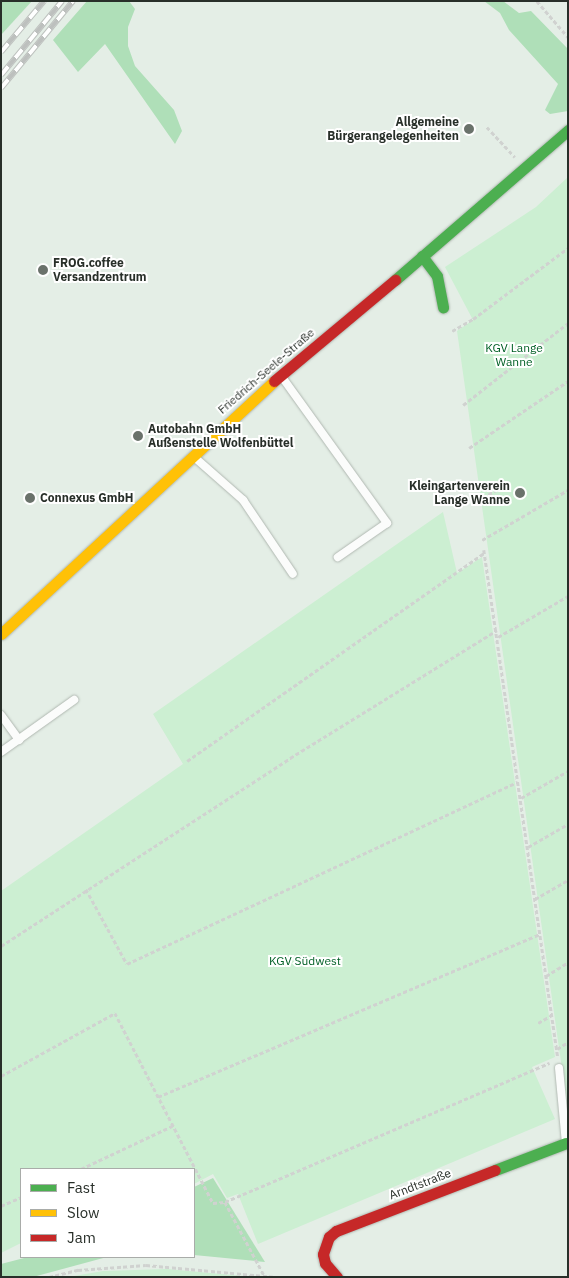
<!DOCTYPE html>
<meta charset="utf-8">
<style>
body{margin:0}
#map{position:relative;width:569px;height:1278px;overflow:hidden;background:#e4eee6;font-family:"IBM Plex Sans",sans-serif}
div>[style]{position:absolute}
.green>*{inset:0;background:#ccefd2}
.forest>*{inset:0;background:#afdfb8}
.path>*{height:2.5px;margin-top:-1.25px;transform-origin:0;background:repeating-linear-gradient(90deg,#d0d2d0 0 4px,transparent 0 6.5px)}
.roads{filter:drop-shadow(0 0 1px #b0b8b1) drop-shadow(0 0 1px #b0b8b1)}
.lane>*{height:8px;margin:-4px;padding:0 4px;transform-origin:4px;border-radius:4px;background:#fbfcfb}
.fast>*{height:11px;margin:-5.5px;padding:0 5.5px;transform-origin:5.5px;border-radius:5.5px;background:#4caf50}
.slow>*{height:11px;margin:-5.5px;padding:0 5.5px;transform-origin:5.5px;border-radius:5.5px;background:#ffc107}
.jam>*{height:11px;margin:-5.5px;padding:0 5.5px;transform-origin:5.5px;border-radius:5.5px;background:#c62828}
.rail>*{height:5.5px;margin-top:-2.75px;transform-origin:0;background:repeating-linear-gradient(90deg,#fff 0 11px,#bdc0be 0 22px);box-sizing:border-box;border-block:1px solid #bdc0be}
.dots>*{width:14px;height:14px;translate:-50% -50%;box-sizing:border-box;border:2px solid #fff;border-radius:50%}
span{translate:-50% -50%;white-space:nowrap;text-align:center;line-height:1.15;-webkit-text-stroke:4px #fff;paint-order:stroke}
.poi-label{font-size:12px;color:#282f29;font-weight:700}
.right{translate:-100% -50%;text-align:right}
.left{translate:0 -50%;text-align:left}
.park-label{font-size:12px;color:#005f25}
.street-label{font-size:12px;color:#282f29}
.frame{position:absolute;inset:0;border:2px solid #282f29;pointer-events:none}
.legend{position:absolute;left:20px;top:1168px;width:175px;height:90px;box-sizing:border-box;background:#fff;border:1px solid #a9aca9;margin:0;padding:6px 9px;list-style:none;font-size:15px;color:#282f29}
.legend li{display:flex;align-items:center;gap:10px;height:25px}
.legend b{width:25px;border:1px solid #a9aca9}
</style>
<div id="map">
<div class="green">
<i style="clip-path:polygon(568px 177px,568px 1111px,457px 331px,473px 320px,445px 267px,536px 207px)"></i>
<i style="clip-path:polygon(443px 512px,457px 573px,482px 557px,555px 1057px,532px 1067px,555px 1119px,258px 1244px,238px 1194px,227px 1198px,213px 1174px,194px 1184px,194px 1169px,21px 1169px,21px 1243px,1px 1253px,1px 891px,183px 764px,153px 714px)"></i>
<i style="clip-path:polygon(167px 1269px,254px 1277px,68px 1277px,103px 1271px)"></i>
</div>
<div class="forest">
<i style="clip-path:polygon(1px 1px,32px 1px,1px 35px)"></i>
<i style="clip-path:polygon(87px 1px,129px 1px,135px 9px,128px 27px,128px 46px,135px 66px,174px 110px,182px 131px,175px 144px,105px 44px,78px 72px,53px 40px)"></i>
<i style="clip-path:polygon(484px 1px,503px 1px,519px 13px,531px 11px,568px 49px,568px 111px,550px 114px,545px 110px,558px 84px,509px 30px,500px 13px)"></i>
<i style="clip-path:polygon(213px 1178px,265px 1262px,194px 1255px,194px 1187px)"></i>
<i style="clip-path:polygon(28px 1257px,107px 1257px,33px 1277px,1px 1277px,1px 1264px)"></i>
</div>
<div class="path">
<i style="left:537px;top:1px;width:48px;rotate:49.3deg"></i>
<i style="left:487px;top:127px;width:41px;rotate:47deg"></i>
<i style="left:452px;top:331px;width:24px;rotate:-30deg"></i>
<i style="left:473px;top:319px;width:119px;rotate:-36.8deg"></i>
<i style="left:463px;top:405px;width:133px;rotate:-38deg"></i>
<i style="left:469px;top:448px;width:120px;rotate:-34.1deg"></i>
<i style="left:477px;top:501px;width:28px;rotate:-30deg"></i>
<i style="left:482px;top:540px;width:99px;rotate:-30.2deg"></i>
<i style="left:484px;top:550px;width:513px;rotate:81.71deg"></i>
<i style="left:498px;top:637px;width:81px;rotate:-30.4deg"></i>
<i style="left:187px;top:761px;width:363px;rotate:-35deg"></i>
<i style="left:521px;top:798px;width:54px;rotate:-29.9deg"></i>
<i style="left:528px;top:847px;width:46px;rotate:-29.9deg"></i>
<i style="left:86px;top:889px;width:85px;rotate:61.3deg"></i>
<i style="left:127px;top:964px;width:431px;rotate:-25deg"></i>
<i style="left:535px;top:899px;width:38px;rotate:-30deg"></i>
<i style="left:1px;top:946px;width:345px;rotate:-33deg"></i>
<i style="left:290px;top:758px;width:243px;rotate:-31.7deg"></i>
<i style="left:546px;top:976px;width:26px;rotate:-32deg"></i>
<i style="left:538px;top:1023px;width:16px;rotate:-30deg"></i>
<i style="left:557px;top:1049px;width:13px;rotate:-32deg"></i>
<i style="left:1px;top:1076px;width:130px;rotate:-28.9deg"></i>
<i style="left:115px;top:1013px;width:214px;rotate:62.7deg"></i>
<i style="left:213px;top:1203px;width:12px;rotate:-5deg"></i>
<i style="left:225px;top:1202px;width:353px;rotate:-23.2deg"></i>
<i style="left:158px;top:1097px;width:415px;rotate:-23.1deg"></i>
<i style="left:81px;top:1169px;width:101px;rotate:-25.3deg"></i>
<i style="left:225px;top:1202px;width:85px;rotate:61.9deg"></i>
<i style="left:1px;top:1206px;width:22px;rotate:-24deg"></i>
<i style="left:49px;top:1277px;width:30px;rotate:-14deg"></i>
<i style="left:78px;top:1270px;width:68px;rotate:-4.2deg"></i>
<i style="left:146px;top:1265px;width:130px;rotate:5.3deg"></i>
</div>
<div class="roads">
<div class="lane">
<i style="left:282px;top:377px;width:180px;rotate:54.3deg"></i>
<i style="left:387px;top:523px;width:60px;rotate:145.2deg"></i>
<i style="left:193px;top:456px;width:67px;rotate:41.3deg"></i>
<i style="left:243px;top:500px;width:89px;rotate:56deg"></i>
<i style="left:1px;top:715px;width:31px;rotate:54deg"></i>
<i style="left:1px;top:752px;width:90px;rotate:-35.5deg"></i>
<i style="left:559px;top:1068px;width:75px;rotate:84.7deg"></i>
</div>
<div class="fast">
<i style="left:422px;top:256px;width:25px;rotate:53deg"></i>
<i style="left:437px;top:276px;width:32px;rotate:79deg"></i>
<i style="left:395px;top:280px;width:229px;rotate:-40.9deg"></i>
<i style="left:495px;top:1170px;width:76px;rotate:-20.8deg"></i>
</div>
<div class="slow">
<i style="left:1px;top:634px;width:372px;rotate:-42.8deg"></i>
</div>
<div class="jam">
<i style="left:274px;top:381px;width:158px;rotate:-39.9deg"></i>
<i style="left:337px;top:1277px;width:18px;rotate:-131deg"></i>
<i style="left:325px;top:1263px;width:9px;rotate:-103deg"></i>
<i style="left:323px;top:1254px;width:18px;rotate:-71deg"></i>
<i style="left:329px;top:1237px;width:9px;rotate:-41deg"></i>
<i style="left:336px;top:1231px;width:170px;rotate:-21deg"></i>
</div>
</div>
<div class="rail">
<i style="left:1px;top:52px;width:67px;rotate:-49.9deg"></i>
<i style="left:1px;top:75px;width:96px;rotate:-50.5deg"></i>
<i style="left:1px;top:88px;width:113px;rotate:-50.4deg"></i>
</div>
<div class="dots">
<i style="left:469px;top:129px;background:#6a726b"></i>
<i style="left:43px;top:270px;background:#6a726b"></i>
<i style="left:138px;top:436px;background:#6a726b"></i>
<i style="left:520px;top:493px;background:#6a726b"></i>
<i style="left:30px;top:498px;background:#6a726b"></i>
</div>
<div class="poi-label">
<span class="right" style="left:459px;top:129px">Allgemeine<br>Bürgerangelegenheiten</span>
<span class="left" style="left:53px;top:270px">FROG.coffee<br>Versandzentrum</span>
<span class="left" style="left:148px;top:436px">Autobahn GmbH<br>Außenstelle Wolfenbüttel</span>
<span class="right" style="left:510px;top:493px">Kleingartenverein<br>Lange Wanne</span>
<span class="left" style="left:40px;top:498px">Connexus GmbH</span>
</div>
<div class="park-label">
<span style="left:514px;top:355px">KGV Lange<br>Wanne</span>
<span style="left:305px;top:961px">KGV Südwest</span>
</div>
<div class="street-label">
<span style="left:266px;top:371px;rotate:-41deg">Friedrich-Seele-Straße</span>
<span style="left:420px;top:1184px;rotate:-21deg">Arndtstraße</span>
</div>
<div class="frame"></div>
<ul class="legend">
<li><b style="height:6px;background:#4caf50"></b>Fast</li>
<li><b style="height:6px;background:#ffc107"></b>Slow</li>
<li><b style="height:6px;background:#c62828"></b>Jam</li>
</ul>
</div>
